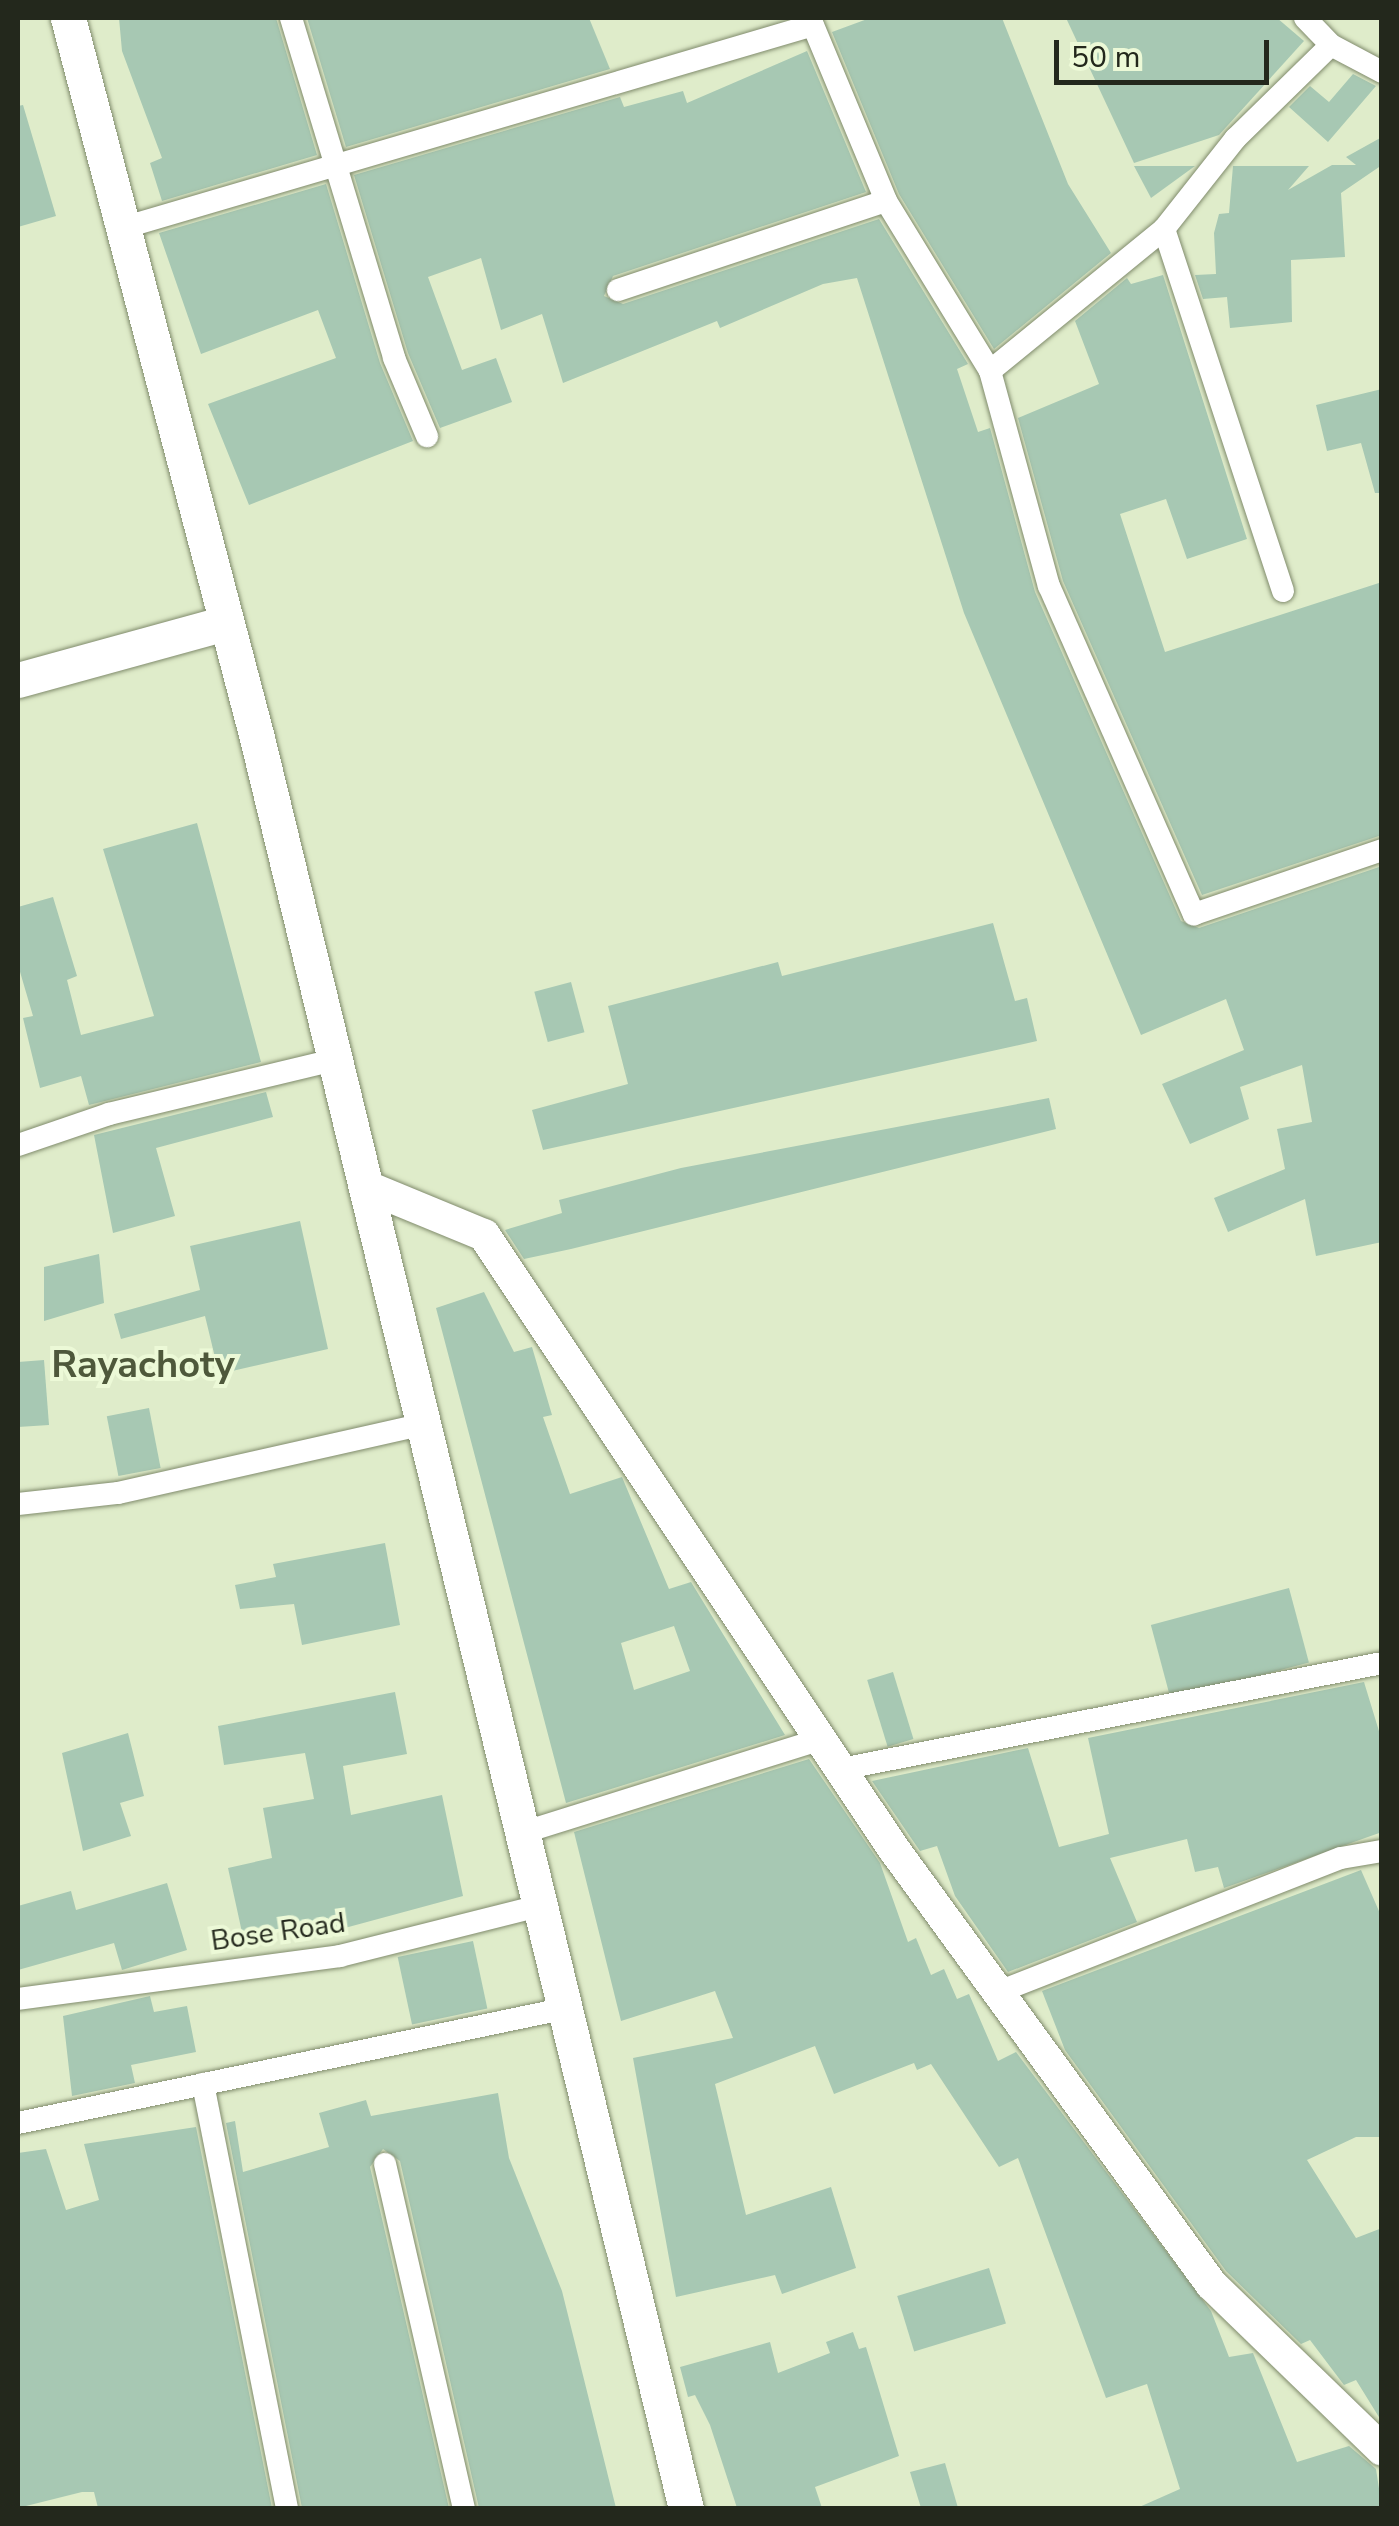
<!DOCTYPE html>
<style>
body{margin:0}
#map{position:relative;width:1399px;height:2526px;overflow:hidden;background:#dfecca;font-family:"Nunito Sans",sans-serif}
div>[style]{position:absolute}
.building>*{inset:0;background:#a7c8b3;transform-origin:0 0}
.roads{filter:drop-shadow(0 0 2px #808b6c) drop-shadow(0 0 2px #808b6c)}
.street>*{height:22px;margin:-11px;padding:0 11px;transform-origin:11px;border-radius:11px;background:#fff}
.secondary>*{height:32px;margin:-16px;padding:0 16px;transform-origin:16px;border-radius:16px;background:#fff}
.primary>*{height:35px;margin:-17.5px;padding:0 17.5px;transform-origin:17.5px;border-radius:17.5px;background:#fff}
span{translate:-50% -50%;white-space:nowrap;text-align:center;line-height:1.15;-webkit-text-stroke:8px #ecf9d7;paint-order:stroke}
.street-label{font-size:28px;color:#23281c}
.district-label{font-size:38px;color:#4e583b;font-weight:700}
.frame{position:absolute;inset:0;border:20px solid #23281c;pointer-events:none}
.scale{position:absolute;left:1054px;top:40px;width:215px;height:45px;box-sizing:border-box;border:5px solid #23281c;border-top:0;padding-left:12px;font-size:30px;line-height:35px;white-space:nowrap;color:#23281c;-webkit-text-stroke:8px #ecf9d7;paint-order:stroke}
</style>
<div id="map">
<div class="building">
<i style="clip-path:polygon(119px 18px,276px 18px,317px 155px,162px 201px,150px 163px,162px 158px,122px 51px)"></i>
<i style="clip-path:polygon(307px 18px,589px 18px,610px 69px,346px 147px)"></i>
<i style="clip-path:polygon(870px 18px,1002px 18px,1068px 184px,1111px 253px,994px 349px,899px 194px,832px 32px)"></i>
<i style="clip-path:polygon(1066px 18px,1277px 18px,1304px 41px,1219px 135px,1134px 163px)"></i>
<i style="clip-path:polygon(807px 51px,866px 192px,613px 276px,604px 296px,623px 304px,879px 219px,968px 364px,957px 369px,978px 432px,990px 428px,1035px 592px,1181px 921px,1199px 928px,1382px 866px,1382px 1242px,1316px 1256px,1305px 1199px,1228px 1232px,1214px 1198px,1285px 1169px,1277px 1129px,1312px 1122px,1302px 1065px,1240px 1087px,1249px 1119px,1190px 1144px,1162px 1084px,1244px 1050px,1226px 999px,1141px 1035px,964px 613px,857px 278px,823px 284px,720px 328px,717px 321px,563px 383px,542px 314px,501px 330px,481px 258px,428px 277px,462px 370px,496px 358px,512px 402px,440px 428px,408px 353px,354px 175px,620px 97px,624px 107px,683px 91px,687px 103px)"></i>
<i style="clip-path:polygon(1353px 74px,1376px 86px,1328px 142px,1289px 107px,1310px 86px,1329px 102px)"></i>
<i style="clip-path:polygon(23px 105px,56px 216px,18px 227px,18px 106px)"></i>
<i style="clip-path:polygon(1382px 137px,1382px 165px,1341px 193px,1345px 257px,1291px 260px,1292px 322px,1230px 328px,1227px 297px,1203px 299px,1195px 275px,1216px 274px,1214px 233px,1219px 214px,1229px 213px,1233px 166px,1309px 166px,1288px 190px,1332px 165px,1356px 165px,1346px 157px)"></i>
<i style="clip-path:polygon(1134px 166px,1195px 166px,1151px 198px)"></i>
<i style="clip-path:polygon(326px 184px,380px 363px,413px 441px,249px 505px,208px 404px,336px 358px,318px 310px,201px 354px,159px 233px)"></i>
<i style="clip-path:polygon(1163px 275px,1247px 539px,1187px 559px,1166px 499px,1120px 514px,1165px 652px,1382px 582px,1382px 835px,1202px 895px,1063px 581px,1018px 418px,1099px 384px,1075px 321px,1127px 278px,1131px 284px)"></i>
<i style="clip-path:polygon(1382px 389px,1382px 493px,1375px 493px,1361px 443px,1327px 451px,1316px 405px)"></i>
<i style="clip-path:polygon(197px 823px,261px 1062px,89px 1105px,81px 1076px,40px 1088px,23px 1018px,33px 1016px,18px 965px,18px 907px,53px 897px,77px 976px,67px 980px,81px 1035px,154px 1016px,103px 849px)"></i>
<i style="clip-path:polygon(993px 923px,1015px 1001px,1027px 998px,1037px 1041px,543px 1150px,532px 1110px,628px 1084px,608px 1006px,778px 962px,782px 976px)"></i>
<i style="left:571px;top:982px;width:52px;height:38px;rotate:75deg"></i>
<i style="clip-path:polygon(266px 1092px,273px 1117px,156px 1148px,175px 1216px,113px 1233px,94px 1135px)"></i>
<i style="clip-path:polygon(1049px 1098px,1056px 1129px,571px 1249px,524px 1259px,505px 1230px,562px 1213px,559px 1200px,681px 1168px)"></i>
<i style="clip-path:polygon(300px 1221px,328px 1349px,219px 1374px,205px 1316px,121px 1339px,114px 1314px,200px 1290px,190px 1246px)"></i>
<i style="clip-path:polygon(99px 1254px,104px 1303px,44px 1321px,44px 1267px)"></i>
<i style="clip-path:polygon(evenodd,484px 1292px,514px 1352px,532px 1347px,552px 1415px,543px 1417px,570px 1494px,622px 1477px,669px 1589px,691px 1582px,785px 1735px,566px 1803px,436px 1308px,484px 1292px,674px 1626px,690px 1671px,634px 1690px,621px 1643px,674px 1626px)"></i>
<i style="clip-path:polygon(44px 1360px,49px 1425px,18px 1427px,18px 1362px)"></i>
<i style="left:149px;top:1408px;width:61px;height:43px;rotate:79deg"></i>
<i style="clip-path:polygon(385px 1543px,400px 1625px,302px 1645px,294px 1604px,240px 1609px,235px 1585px,276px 1577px,273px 1564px)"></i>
<i style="left:1289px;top:1588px;width:77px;height:143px;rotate:75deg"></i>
<i style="left:893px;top:1672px;width:70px;height:27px;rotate:73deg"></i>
<i style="clip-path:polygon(1364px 1682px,1382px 1741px,1382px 1832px,1224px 1888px,1218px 1867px,1195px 1872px,1187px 1839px,1110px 1858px,1137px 1922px,1008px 1972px,955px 1896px,937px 1846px,920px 1851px,872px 1781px,1028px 1748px,1059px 1847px,1109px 1834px,1088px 1738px)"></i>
<i style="clip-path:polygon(395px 1692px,407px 1754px,343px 1766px,351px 1815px,442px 1795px,463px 1896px,330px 1932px,328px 1918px,243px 1937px,228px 1868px,272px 1858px,263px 1808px,314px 1799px,305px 1753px,224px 1765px,218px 1726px)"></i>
<i style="clip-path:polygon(128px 1733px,144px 1796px,120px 1803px,131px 1836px,83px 1851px,62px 1753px)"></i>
<i style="clip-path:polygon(809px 1759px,880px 1863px,908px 1942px,916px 1938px,931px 1975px,944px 1969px,957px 1999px,969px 1994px,998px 2061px,1016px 2052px,1028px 2068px,1211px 2311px,1229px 2357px,1253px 2353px,1297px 2462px,1349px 2446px,1376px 2469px,1382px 2508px,1137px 2508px,1180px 2489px,1147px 2384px,1106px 2398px,1018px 2158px,999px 2167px,931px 2064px,917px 2070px,914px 2063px,834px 2094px,815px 2046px,715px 2084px,746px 2215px,831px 2187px,856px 2268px,782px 2294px,775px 2275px,676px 2297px,633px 2058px,733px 2038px,715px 1991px,621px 2021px,574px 1832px)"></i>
<i style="clip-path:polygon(1361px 1870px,1382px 1918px,1382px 2137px,1356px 2137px,1307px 2160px,1356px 2238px,1382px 2228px,1382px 2422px,1356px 2380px,1344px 2385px,1310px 2340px,1301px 2344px,1226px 2271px,1065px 2050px,1042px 1991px)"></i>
<i style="clip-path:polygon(167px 1883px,187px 1950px,122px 1970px,114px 1943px,18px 1970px,18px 1906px,71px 1891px,76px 1910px)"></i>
<i style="left:473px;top:1941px;width:69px;height:77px;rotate:78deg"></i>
<i style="clip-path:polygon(150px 1996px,154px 2012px,187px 2006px,196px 2052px,131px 2065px,135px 2083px,72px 2096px,63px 2016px)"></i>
<i style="clip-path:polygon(498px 2093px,509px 2158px,562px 2291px,616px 2508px,479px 2508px,400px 2161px,383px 2149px,370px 2167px,449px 2508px,302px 2508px,226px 2123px,235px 2121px,243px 2172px,329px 2147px,319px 2113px,366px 2100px,371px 2116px)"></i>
<i style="clip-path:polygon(196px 2127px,272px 2508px,98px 2508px,94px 2492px,82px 2492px,18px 2508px,18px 2153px,46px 2149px,66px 2210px,99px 2200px,84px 2144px)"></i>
<i style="left:989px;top:2268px;width:58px;height:96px;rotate:73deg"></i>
<i style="clip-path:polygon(853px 2332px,859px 2349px,866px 2347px,899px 2456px,815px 2487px,822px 2508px,737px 2508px,710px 2425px,695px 2395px,688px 2397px,680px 2367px,770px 2342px,778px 2373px,830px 2353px,826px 2342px)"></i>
<i style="clip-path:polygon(945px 2463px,958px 2508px,921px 2508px,910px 2472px)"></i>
</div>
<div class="roads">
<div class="street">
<i style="left:291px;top:18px;width:355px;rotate:73.1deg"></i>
<i style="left:394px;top:358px;width:85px;rotate:67.1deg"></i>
<i style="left:810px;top:18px;width:198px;rotate:67.4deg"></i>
<i style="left:886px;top:201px;width:199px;rotate:58.5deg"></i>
<i style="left:990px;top:371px;width:225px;rotate:-39.2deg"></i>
<i style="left:1164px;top:229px;width:115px;rotate:-51.7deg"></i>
<i style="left:1235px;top:139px;width:134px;rotate:-44.4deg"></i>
<i style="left:1305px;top:18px;width:37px;rotate:46deg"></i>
<i style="left:1331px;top:45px;width:58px;rotate:27.9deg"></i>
<i style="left:119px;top:229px;width:723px;rotate:-16.38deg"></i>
<i style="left:1164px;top:229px;width:381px;rotate:71.8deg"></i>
<i style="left:618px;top:290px;width:282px;rotate:-18.4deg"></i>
<i style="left:990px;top:371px;width:223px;rotate:74.7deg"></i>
<i style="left:1049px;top:586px;width:359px;rotate:66.2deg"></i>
<i style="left:1194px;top:914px;width:199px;rotate:-18.8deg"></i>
<i style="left:18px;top:1145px;width:96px;rotate:-18.8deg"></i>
<i style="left:109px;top:1114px;width:231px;rotate:-13.5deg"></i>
<i style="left:18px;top:1504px;width:101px;rotate:-6.3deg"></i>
<i style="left:118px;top:1493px;width:313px;rotate:-12.7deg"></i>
<i style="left:846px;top:1768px;width:546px;rotate:-11.08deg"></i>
<i style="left:525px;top:1832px;width:314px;rotate:-17.4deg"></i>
<i style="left:996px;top:1993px;width:370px;rotate:-21.4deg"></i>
<i style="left:1341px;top:1858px;width:42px;rotate:-9.7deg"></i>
<i style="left:18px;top:1999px;width:325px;rotate:-7.6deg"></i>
<i style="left:340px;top:1956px;width:209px;rotate:-14.1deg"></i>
<i style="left:203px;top:2084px;width:432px;rotate:78.8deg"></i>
<i style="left:18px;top:2123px;width:561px;rotate:-11.83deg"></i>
<i style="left:385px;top:2164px;width:353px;rotate:77.1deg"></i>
</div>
<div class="secondary">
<i style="left:365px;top:1186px;width:129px;rotate:22.4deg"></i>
<i style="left:484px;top:1235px;width:737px;rotate:56.29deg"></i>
<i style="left:893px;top:1848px;width:540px;rotate:53.89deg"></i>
<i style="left:1211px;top:2284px;width:238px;rotate:44.1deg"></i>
</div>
<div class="primary">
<i style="left:68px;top:18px;width:744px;rotate:75.29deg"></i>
<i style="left:257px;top:738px;width:1821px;rotate:76.38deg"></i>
<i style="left:18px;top:680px;width:215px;rotate:-15.4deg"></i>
</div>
</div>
<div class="street-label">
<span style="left:278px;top:1932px;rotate:-8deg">Bose Road</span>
</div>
<div class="district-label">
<span style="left:143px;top:1365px">Rayachoty</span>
</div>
<div class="frame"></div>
<div class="scale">50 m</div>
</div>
